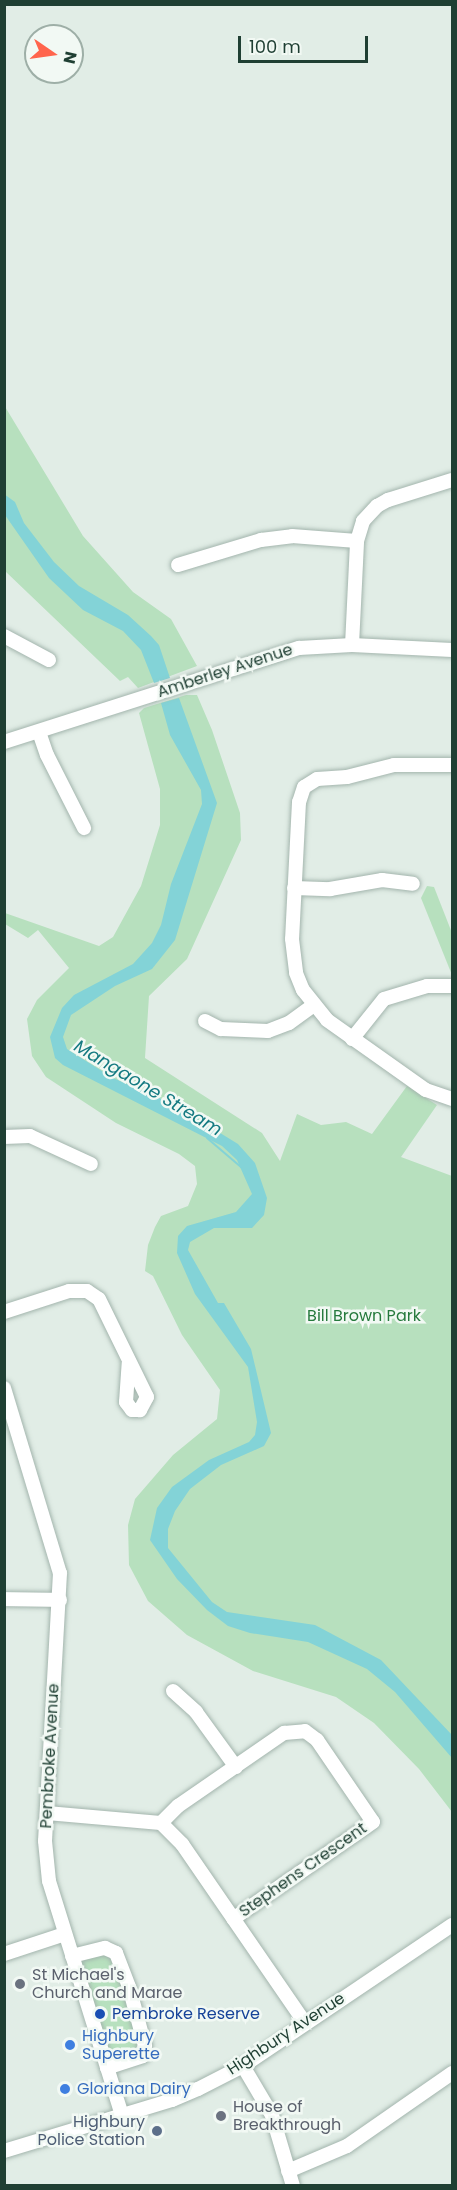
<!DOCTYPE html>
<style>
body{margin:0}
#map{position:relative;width:457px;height:2190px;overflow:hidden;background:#e1ede6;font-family:Poppins,sans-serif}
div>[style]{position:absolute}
.green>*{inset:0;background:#b7e0be}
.water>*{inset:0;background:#83d3d7}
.stream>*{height:2px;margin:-1px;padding:0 1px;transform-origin:1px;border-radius:1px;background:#83d3d7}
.roads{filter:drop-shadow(0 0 2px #a3b5ad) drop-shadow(0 0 2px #a3b5ad)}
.minor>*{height:14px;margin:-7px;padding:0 7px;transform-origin:7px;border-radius:7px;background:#fff}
.dots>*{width:16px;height:16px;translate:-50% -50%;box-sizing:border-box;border:3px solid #f2f9f4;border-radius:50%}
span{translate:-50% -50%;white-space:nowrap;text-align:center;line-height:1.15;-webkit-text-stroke:5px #f2f9f4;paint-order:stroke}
.street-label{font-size:16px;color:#1f3f33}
.park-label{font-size:16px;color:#267a3d}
.worship-label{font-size:16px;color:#5b616d}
.left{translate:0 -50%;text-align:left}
.transit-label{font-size:16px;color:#164399}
.shop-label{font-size:16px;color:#366cbe}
.service-label{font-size:16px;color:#4e5e75}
.right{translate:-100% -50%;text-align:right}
.water-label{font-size:18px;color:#147a81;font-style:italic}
.frame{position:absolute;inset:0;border:6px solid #1f3f33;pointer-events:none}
.north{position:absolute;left:24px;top:24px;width:60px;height:60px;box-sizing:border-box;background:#f2f9f4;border:2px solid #9eafa7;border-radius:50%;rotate:103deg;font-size:16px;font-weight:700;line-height:24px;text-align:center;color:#1f3f33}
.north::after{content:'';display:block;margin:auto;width:21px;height:27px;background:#ff654d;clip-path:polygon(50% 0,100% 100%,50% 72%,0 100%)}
.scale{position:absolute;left:238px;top:36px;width:130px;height:27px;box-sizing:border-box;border:3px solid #1f3f33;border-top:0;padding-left:8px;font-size:18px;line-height:21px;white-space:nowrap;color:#1f3f33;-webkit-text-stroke:4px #f2f9f4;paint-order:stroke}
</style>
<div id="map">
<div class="green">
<i style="clip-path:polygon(4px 405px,83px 536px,133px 592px,171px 619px,197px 666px,138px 688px,128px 677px,120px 681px,5px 571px)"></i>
<i style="clip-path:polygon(186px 695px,197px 695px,212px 730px,240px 813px,241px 840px,187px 959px,149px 996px,145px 1058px,262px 1133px,280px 1161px,297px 1114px,321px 1125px,346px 1122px,372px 1134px,407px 1086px,437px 1105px,401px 1157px,452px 1176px,452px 1812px,419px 1769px,374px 1723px,336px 1697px,253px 1671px,187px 1635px,148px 1601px,129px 1565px,128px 1525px,135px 1499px,173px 1455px,217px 1419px,220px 1390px,182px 1335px,153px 1276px,145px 1271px,148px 1245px,155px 1227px,161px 1216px,188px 1206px,197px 1184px,195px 1166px,179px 1154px,116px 1123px,46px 1077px,32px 1056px,27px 1019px,37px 1000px,69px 968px,38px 930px,28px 938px,5px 924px,5px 913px,99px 946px,113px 937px,141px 886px,160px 825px,160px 789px,139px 713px,144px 708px)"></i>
<i style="clip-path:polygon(427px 886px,434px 887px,452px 933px,452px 975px,421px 898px)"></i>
<i style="clip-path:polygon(105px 1953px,116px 1965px,138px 2044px,133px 2055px,109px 2062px,78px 1960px)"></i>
</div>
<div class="water">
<i style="clip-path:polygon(4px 494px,15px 502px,24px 523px,54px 562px,79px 586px,128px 615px,151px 636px,159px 645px,170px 678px,154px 683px,141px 650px,123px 631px,83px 610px,49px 578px,5px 515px)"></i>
<i style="clip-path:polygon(179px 698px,217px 803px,175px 940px,152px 969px,115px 986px,71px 1015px,63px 1037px,67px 1049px,113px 1078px,173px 1104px,238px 1144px,255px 1163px,267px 1198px,264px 1215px,252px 1228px,214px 1228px,190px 1242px,188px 1250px,218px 1303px,224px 1303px,251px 1349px,271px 1433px,264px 1446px,221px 1465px,190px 1489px,175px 1511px,168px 1529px,168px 1548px,212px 1602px,227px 1612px,315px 1625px,381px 1660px,452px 1735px,452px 1758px,395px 1692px,367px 1669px,308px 1642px,250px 1633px,228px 1626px,207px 1610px,177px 1579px,150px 1540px,157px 1508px,172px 1487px,209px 1460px,249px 1442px,255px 1435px,257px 1422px,248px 1367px,195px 1294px,177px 1253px,178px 1236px,187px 1226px,236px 1212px,252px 1194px,237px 1160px,222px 1146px,63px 1065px,55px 1058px,50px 1037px,62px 1008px,74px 995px,133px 964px,152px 943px,161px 925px,171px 884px,202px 804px,201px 790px,170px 735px,161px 703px)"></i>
</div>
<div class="stream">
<i style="left:207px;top:1138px;width:45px;rotate:40.5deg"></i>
</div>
<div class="roads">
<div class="minor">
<i style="left:178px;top:565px;width:87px;rotate:-16.8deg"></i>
<i style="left:261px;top:540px;width:31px;rotate:-7deg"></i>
<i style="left:292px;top:536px;width:65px;rotate:4.4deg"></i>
<i style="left:4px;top:636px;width:51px;rotate:28.1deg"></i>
<i style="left:352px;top:645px;width:104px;rotate:-87.2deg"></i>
<i style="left:357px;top:541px;width:21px;rotate:-73deg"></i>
<i style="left:363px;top:521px;width:21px;rotate:-47deg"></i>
<i style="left:377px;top:506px;width:13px;rotate:-29deg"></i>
<i style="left:388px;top:500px;width:67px;rotate:-17.4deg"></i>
<i style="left:39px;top:732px;width:24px;rotate:71deg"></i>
<i style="left:47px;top:755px;width:82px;rotate:63.1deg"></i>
<i style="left:4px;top:742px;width:310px;rotate:-17.7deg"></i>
<i style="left:299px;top:648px;width:53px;rotate:-3.2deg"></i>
<i style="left:352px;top:645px;width:100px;rotate:2.9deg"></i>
<i style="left:452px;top:765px;width:58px;rotate:180deg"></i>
<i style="left:394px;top:765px;width:49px;rotate:165.7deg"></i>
<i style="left:347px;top:777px;width:30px;rotate:176deg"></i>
<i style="left:317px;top:779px;width:15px;rotate:148deg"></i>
<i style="left:304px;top:787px;width:16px;rotate:108deg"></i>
<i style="left:299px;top:802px;width:137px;rotate:92.9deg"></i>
<i style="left:292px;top:939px;width:34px;rotate:83deg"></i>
<i style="left:296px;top:973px;width:18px;rotate:68deg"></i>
<i style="left:303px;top:990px;width:38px;rotate:51deg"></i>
<i style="left:327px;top:1020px;width:121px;rotate:35.3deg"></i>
<i style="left:426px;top:1090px;width:28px;rotate:19deg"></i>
<i style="left:294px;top:888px;width:36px;rotate:2deg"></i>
<i style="left:330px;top:889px;width:53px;rotate:-9.8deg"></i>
<i style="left:382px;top:880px;width:31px;rotate:7deg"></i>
<i style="left:205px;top:1021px;width:18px;rotate:27deg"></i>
<i style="left:221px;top:1029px;width:47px;rotate:2.4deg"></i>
<i style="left:268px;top:1031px;width:22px;rotate:-21deg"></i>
<i style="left:289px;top:1023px;width:31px;rotate:-36deg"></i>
<i style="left:352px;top:1039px;width:51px;rotate:-51.3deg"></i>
<i style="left:384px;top:999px;width:45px;rotate:-16.8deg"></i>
<i style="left:427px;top:986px;width:25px"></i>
<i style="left:4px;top:1137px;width:26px;rotate:-2deg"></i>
<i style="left:30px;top:1136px;width:67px;rotate:24.7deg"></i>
<i style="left:4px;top:1312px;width:68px;rotate:-17.9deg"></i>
<i style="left:69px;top:1291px;width:18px"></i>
<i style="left:87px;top:1291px;width:14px;rotate:34deg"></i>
<i style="left:99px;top:1299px;width:109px;rotate:63.9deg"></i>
<i style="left:147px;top:1397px;width:15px;rotate:118deg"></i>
<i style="left:140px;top:1410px;width:8px;rotate:180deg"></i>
<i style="left:132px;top:1410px;width:10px;rotate:-127deg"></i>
<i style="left:126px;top:1402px;width:39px;rotate:-86deg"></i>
<i style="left:4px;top:1388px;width:193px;rotate:73.2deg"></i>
<i style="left:60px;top:1573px;width:268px;rotate:93.2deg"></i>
<i style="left:45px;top:1841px;width:40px;rotate:84.3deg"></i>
<i style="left:49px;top:1881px;width:246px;rotate:72.7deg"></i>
<i style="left:4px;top:1599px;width:56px;rotate:1deg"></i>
<i style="left:173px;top:1691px;width:31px;rotate:42deg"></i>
<i style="left:196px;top:1712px;width:68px;rotate:54deg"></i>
<i style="left:47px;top:1813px;width:114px;rotate:5deg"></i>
<i style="left:161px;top:1823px;width:30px;rotate:45deg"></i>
<i style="left:182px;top:1844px;width:217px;rotate:55.5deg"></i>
<i style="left:161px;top:1823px;width:24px;rotate:-45deg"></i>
<i style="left:178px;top:1806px;width:129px;rotate:-34.6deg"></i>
<i style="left:284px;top:1733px;width:21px;rotate:-5deg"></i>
<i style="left:305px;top:1731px;width:15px;rotate:37deg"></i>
<i style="left:317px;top:1740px;width:99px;rotate:55.7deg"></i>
<i style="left:373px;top:1822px;width:170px;rotate:145.3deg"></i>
<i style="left:4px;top:1954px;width:64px;rotate:-18.2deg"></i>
<i style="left:72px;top:1956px;width:34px;rotate:-14deg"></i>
<i style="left:105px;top:1948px;width:12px;rotate:24deg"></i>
<i style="left:116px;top:1953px;width:36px;rotate:69deg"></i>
<i style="left:129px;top:1987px;width:61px;rotate:74.8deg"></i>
<i style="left:145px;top:2046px;width:10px;rotate:101deg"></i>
<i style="left:143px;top:2056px;width:38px;rotate:162deg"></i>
<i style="left:243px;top:2066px;width:57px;rotate:59.4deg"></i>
<i style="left:272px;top:2115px;width:74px;rotate:73.5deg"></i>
<i style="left:4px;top:2151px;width:176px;rotate:-16.9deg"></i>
<i style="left:172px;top:2100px;width:28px;rotate:-23deg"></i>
<i style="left:198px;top:2089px;width:51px;rotate:-27.1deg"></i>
<i style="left:243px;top:2066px;width:252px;rotate:-34deg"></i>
<i style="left:288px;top:2171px;width:64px;rotate:-23deg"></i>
<i style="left:347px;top:2146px;width:128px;rotate:-34.8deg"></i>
</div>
</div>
<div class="dots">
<i style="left:20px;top:1984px;background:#6b7280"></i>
<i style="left:100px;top:2014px;background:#1a4fb4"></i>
<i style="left:70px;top:2045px;background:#3f7fe0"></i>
<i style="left:65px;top:2089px;background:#3f7fe0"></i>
<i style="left:221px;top:2116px;background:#6b7280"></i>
<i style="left:157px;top:2131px;background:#5c6f8a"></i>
</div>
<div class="street-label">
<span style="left:225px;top:671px;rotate:-18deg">Amberley Avenue</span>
<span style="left:50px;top:1756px;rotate:-87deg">Pembroke Avenue</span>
<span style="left:303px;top:1870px;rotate:-35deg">Stephens Crescent</span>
<span style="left:286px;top:2034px;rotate:-33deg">Highbury Avenue</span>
</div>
<div class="park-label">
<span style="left:364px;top:1316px">Bill Brown Park</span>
</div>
<div class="worship-label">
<span class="left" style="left:32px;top:1984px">St Michael's<br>Church and Marae</span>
<span class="left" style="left:233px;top:2116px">House of<br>Breakthrough</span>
</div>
<div class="transit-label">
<span class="left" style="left:112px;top:2014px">Pembroke Reserve</span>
</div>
<div class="shop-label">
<span class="left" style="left:82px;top:2045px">Highbury<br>Superette</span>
<span class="left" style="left:77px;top:2089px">Gloriana Dairy</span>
</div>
<div class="service-label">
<span class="right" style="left:145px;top:2131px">Highbury<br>Police Station</span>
</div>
<div class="water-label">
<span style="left:148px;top:1088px;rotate:31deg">Mangaone Stream</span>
</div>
<div class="frame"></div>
<div class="north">N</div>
<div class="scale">100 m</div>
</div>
